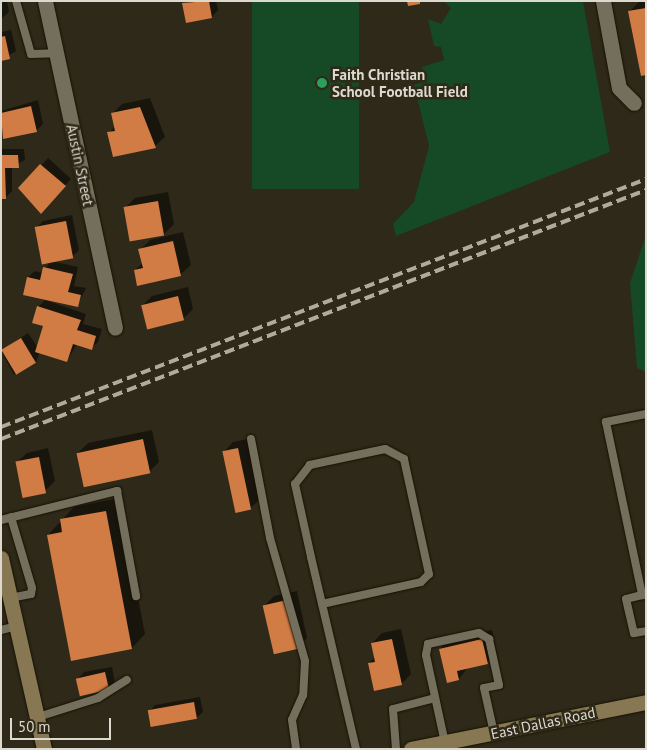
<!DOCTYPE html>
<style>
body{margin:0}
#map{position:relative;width:647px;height:750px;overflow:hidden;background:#2e2918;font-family:"PT Sans",sans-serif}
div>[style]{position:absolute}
.green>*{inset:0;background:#164926;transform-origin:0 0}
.shadow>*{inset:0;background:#0007;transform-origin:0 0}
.building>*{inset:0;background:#d17b45;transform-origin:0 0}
.roads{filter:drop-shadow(0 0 1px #161203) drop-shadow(0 0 1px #161203)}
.lane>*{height:8px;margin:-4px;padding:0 4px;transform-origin:4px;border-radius:4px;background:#746f5c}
.street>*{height:15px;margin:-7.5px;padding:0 7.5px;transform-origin:7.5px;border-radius:7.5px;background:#746f5c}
.secondary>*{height:15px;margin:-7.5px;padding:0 7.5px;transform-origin:7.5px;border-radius:7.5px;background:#877753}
.rail>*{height:4px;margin-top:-2px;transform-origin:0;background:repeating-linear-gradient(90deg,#afac9f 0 10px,transparent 0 15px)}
.dots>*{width:14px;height:14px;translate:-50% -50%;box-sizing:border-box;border:2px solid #2e2918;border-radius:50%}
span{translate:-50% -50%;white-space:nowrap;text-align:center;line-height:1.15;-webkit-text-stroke:5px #2e2918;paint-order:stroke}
.poi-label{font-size:15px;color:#dcd9ce;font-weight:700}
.left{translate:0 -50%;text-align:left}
.street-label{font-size:15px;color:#dcd9ce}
.frame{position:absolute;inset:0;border:2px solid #dcd9ce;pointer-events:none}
.scale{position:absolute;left:10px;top:718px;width:101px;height:22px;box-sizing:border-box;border:2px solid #dcd9ce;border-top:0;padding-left:6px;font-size:15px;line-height:18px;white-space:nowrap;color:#dcd9ce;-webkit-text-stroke:4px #2e2918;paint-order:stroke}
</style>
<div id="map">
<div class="green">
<i style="left:252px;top:1px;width:107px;height:188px"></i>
<i style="clip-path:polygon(444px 1px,583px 1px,610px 152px,396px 236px,393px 224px,414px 202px,429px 146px,414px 85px,425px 81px,422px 67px,444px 60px,441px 47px,434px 46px,428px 19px,441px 24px,451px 8px)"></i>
<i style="clip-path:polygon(646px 235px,646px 372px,637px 368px,630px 283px)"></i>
</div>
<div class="shadow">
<i style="clip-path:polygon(1px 1px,7px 1px,9px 12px,1px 19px)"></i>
<i style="clip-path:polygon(185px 1px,216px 1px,218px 10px,212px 17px)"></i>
<i style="clip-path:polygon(640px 1px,646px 1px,646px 74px,629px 12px)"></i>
<i style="clip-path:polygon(11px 30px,16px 51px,1px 60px,1px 32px)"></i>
<i style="clip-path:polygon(150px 98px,165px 137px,155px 146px,109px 133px,115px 126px,112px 114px,122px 104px)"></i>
<i style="clip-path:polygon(38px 100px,43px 124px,36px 131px,4px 138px,1px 111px)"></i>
<i style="clip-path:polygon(1px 149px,24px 149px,25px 160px,12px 167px,12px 191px,6px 197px,1px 198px)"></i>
<i style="left:48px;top:158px;width:31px;height:41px;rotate:42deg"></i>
<i style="clip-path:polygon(168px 192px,174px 224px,164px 234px,125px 208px,135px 198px)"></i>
<i style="clip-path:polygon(72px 215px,79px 250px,73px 256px,51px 261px,78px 267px,74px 286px,86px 288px,77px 306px,28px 277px,35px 271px,43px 273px,50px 261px,36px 228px,43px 221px)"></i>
<i style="clip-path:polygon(183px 232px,191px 265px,181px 274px,135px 270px,143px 263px,140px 250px,150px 240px)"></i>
<i style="clip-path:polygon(188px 287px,193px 309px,183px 319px,142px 306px,152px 296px)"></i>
<i style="clip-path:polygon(45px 300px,86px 314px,83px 324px,102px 329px,98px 342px,91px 348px,77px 344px,67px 361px,40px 352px,36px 362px,14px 375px,1px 351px,28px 333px,38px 348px,45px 326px,38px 307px)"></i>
<i style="clip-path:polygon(152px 430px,159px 462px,149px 472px,78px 453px,88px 443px)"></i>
<i style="clip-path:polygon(248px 439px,260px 499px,250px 509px,224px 452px,233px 442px)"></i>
<i style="clip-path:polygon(48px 448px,55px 481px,45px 491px,17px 462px,27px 453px)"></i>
<i style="clip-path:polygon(119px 498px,145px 634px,132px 648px,72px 659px,48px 535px,74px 507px)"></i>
<i style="clip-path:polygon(297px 591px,307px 638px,297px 648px,264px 606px,274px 596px)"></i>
<i style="clip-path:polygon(401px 629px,411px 674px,401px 684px,369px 663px,375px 657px,372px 643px,382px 633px)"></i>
<i style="clip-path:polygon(492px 630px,497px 653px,487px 663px,468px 667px,459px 679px,440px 649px,450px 639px)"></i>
<i style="clip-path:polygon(112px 667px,115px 683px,109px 689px,78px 679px,84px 672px)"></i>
<i style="clip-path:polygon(200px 697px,203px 712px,196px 718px,149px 712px,155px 705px)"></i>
</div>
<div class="building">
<i style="clip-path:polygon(209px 1px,212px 18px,186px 23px,182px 3px)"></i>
<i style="clip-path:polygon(407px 1px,420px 1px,420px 4px,408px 6px)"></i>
<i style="clip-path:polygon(646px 8px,646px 75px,641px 76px,628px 11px)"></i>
<i style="clip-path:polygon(5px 36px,10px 59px,1px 61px,1px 37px)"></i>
<i style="clip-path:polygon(31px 106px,37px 132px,3px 139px,1px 113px)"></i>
<i style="clip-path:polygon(140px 107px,156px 148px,113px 157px,107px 132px,115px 131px,111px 113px)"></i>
<i style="clip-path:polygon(1px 155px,18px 155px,19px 168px,5px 168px,6px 199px,1px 199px)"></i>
<i style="clip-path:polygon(40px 164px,66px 186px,41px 214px,18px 188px)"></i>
<i style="left:158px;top:201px;width:35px;height:35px;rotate:80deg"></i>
<i style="left:66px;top:221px;width:38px;height:32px;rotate:79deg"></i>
<i style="clip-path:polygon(173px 241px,181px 276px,137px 286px,134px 270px,143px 268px,138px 249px)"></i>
<i style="clip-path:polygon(43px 267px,73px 274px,68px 292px,81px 295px,78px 307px,23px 295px,27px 277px,40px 280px)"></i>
<i style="left:178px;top:296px;width:25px;height:38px;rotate:76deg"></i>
<i style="clip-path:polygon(37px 306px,81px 320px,77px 330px,96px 336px,92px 350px,73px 344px,67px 362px,35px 352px,43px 326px,32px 323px)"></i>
<i style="left:21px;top:338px;width:29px;height:23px;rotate:59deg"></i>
<i style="left:143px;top:439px;width:35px;height:68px;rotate:78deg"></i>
<i style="left:238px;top:448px;width:63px;height:16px;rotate:78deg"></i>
<i style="left:39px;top:457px;width:37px;height:24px;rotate:79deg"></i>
<i style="clip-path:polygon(106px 511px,132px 649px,71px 661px,47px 535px,62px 532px,60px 519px)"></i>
<i style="left:287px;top:600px;width:50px;height:25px;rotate:77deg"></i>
<i style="clip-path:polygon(392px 639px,402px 685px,374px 691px,368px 663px,375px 662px,371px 643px)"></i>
<i style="clip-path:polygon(482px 639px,488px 664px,457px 671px,459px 680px,447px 683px,439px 649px)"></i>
<i style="left:105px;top:672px;width:18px;height:30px;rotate:77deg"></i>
<i style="left:194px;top:702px;width:17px;height:47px;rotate:80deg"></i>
</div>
<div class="roads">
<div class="lane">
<i style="left:16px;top:1px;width:55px;rotate:74.2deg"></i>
<i style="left:31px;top:54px;width:25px;rotate:-2deg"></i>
<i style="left:646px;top:414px;width:41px;rotate:168.7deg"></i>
<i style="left:606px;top:422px;width:177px;rotate:78.2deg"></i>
<i style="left:642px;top:595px;width:16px;rotate:166deg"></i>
<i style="left:626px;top:599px;width:35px;rotate:77deg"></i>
<i style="left:634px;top:633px;width:12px;rotate:-9deg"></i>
<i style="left:251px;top:439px;width:101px;rotate:79.1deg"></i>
<i style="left:270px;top:538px;width:128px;rotate:74.1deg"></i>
<i style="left:305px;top:661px;width:34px;rotate:93deg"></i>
<i style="left:303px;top:695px;width:27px;rotate:114deg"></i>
<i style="left:292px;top:720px;width:29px;rotate:82deg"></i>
<i style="left:1px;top:520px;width:120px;rotate:-14deg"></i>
<i style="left:117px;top:491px;width:107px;rotate:79.7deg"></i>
<i style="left:10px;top:598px;width:21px;rotate:-11deg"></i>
<i style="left:31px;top:594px;width:6px;rotate:-81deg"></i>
<i style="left:32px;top:588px;width:74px;rotate:-106.5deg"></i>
<i style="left:322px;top:604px;width:101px;rotate:-12.5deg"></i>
<i style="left:421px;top:582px;width:11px;rotate:-45deg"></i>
<i style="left:429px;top:574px;width:118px;rotate:-102.3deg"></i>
<i style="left:404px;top:459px;width:21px;rotate:-152deg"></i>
<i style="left:385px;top:449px;width:77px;rotate:168deg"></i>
<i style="left:310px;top:465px;width:24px;rotate:128deg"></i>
<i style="left:295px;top:484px;width:75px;rotate:77.6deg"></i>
<i style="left:311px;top:557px;width:197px;rotate:76.8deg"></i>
<i style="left:1px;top:630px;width:16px;rotate:-14deg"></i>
<i style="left:38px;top:717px;width:63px;rotate:-17.6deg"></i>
<i style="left:98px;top:698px;width:34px;rotate:-32deg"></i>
<i style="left:445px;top:743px;width:90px;rotate:-102.2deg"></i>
<i style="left:426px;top:655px;width:11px;rotate:-80deg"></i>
<i style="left:428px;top:644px;width:52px;rotate:-12.2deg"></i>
<i style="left:479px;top:633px;width:12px;rotate:31deg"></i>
<i style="left:489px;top:639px;width:47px;rotate:77.7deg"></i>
<i style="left:499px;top:685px;width:15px;rotate:169deg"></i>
<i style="left:484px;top:688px;width:46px;rotate:77.5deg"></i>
<i style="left:396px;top:749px;width:40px;rotate:-94.3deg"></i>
<i style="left:393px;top:709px;width:43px;rotate:-14.7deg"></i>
</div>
<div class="street">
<i style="left:45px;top:1px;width:334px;rotate:77.9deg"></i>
<i style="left:603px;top:1px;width:88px;rotate:79.6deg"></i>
<i style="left:619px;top:88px;width:21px;rotate:45deg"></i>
</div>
<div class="secondary">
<i style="left:1px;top:558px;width:196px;rotate:77.3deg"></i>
<i style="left:411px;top:749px;width:240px;rotate:-11.3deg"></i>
</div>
</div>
<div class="rail">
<i style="left:1px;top:427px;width:691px;rotate:-21.03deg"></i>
<i style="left:1px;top:439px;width:691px;rotate:-21.11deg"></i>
</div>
<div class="dots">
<i style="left:322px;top:83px;background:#2e9e5b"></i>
</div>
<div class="poi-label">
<span class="left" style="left:332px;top:83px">Faith Christian<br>School Football Field</span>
</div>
<div class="street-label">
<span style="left:80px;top:165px;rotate:78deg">Austin Street</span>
<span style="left:543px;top:723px;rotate:-12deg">East Dallas Road</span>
</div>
<div class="frame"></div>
<div class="scale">50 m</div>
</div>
